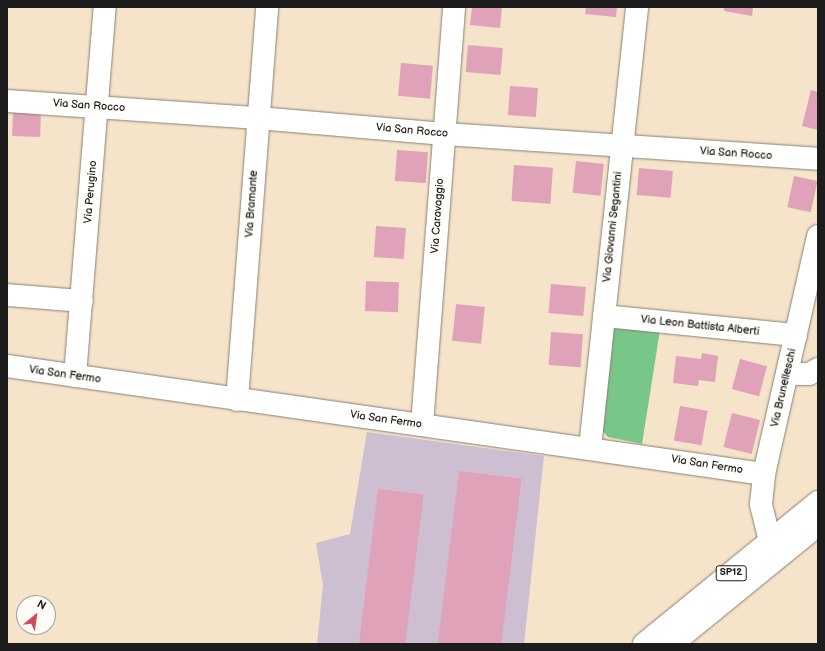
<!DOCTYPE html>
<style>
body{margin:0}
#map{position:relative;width:825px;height:651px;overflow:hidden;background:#f5e3ca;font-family:"Balsamiq Sans",sans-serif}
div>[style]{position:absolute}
.industrial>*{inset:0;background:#cebed2}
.green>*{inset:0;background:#78c788}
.building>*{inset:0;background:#dfa2b9;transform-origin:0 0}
.roads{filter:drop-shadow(0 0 1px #888073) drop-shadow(0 0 1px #888073)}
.minor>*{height:22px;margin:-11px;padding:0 11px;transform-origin:11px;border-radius:11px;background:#fff}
.major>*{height:22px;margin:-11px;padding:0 11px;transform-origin:11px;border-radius:11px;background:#fff}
span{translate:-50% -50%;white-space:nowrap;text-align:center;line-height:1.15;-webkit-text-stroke:3.5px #fdfcf7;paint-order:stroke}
.shield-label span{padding:1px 3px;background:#fdfcf7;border:1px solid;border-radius:3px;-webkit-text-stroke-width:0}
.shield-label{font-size:10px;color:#1c1c1c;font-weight:700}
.street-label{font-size:11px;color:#1c1c1c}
.frame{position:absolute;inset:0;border:8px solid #1c1c1c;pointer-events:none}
.north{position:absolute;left:16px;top:595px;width:40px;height:40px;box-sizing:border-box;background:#fdfcf7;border:1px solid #a3a29f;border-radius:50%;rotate:29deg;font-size:11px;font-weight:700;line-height:16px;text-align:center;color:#1c1c1c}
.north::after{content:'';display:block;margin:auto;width:14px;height:18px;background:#d1495b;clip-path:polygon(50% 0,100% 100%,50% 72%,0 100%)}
</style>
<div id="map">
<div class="industrial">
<i style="clip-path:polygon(367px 432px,544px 456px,524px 644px,317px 644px,323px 585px,316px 543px,350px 534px)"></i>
</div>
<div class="green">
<i style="clip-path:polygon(619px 325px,660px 330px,642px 444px,608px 437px,601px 429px,611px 332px)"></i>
</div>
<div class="building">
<i style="clip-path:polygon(472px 7px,502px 7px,500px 28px,470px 25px)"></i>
<i style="clip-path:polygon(586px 7px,617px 7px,616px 17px,585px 14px)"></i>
<i style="clip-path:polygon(724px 7px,753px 7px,752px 16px,724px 11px)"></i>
<i style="left:468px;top:45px;width:35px;height:27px;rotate:5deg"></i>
<i style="left:401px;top:63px;width:32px;height:33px;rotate:5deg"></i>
<i style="left:510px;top:86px;width:28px;height:29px;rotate:4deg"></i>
<i style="clip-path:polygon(811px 90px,818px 92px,818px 130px,802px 126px)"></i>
<i style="left:13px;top:111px;width:28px;height:25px;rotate:2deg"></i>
<i style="left:397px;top:150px;width:31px;height:31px;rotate:4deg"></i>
<i style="left:576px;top:161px;width:28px;height:32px;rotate:6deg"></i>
<i style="left:514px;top:165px;width:39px;height:36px;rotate:4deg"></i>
<i style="left:639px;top:168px;width:34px;height:27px;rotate:5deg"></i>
<i style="left:794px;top:176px;width:24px;height:32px;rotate:12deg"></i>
<i style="left:376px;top:226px;width:30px;height:31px;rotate:4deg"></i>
<i style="left:366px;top:281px;width:33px;height:30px;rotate:2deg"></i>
<i style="left:551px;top:284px;width:35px;height:29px;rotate:5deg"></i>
<i style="left:456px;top:304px;width:29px;height:37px;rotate:6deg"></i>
<i style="left:551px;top:332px;width:32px;height:33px;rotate:4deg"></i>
<i style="clip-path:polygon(702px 353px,718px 356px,715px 382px,699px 380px,698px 386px,673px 383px,676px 356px,701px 359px)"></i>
<i style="left:740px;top:359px;width:28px;height:31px;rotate:15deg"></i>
<i style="left:680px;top:406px;width:28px;height:35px;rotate:10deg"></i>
<i style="left:732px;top:413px;width:29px;height:35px;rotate:14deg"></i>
<i style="left:459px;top:471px;width:63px;height:174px;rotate:7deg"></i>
<i style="left:378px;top:489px;width:46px;height:156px;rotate:7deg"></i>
</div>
<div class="roads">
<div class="minor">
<i style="left:7px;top:101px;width:252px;rotate:3.9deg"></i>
<i style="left:258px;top:118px;width:187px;rotate:4.9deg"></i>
<i style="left:444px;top:134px;width:375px;rotate:3.8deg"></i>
<i style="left:7px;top:295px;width:75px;rotate:4.6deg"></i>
<i style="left:604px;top:316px;width:193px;rotate:5.7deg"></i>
<i style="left:7px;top:366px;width:765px;rotate:8.12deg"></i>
<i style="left:787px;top:374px;width:22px"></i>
<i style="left:809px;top:374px;width:10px;rotate:-29deg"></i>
<i style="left:75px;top:376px;width:370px;rotate:-85.4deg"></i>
<i style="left:237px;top:400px;width:394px;rotate:-85.6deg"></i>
<i style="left:422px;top:425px;width:419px;rotate:-85.6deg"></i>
<i style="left:590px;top:448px;width:443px;rotate:-83.9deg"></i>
<i style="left:770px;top:541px;width:38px;rotate:-104deg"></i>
<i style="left:761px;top:504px;width:30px;rotate:-84deg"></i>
<i style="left:764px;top:474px;width:244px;rotate:-77.2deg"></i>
</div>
<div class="major">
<i style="left:644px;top:644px;width:225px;rotate:-39.2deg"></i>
<i style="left:672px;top:644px;width:188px;rotate:-39.2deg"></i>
</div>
</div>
<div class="shield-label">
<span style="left:731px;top:573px">SP12</span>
</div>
<div class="street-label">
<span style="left:89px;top:106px;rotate:4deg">Via San Rocco</span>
<span style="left:412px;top:131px;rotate:5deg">Via San Rocco</span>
<span style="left:736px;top:154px;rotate:4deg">Via San Rocco</span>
<span style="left:91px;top:192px;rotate:-85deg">Via Perugino</span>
<span style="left:252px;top:204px;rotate:-86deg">Via Bramante</span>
<span style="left:438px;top:216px;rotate:-86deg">Via Caravaggio</span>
<span style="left:613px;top:227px;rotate:-84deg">Via Giovanni Segantini</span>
<span style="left:700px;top:326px;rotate:6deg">Via Leon Battista Alberti</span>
<span style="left:65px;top:375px;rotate:8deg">Via San Fermo</span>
<span style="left:784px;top:388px;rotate:-77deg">Via Brunelleschi</span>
<span style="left:386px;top:420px;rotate:8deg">Via San Fermo</span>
<span style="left:707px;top:465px;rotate:9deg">Via San Fermo</span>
</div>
<div class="frame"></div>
<div class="north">N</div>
</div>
